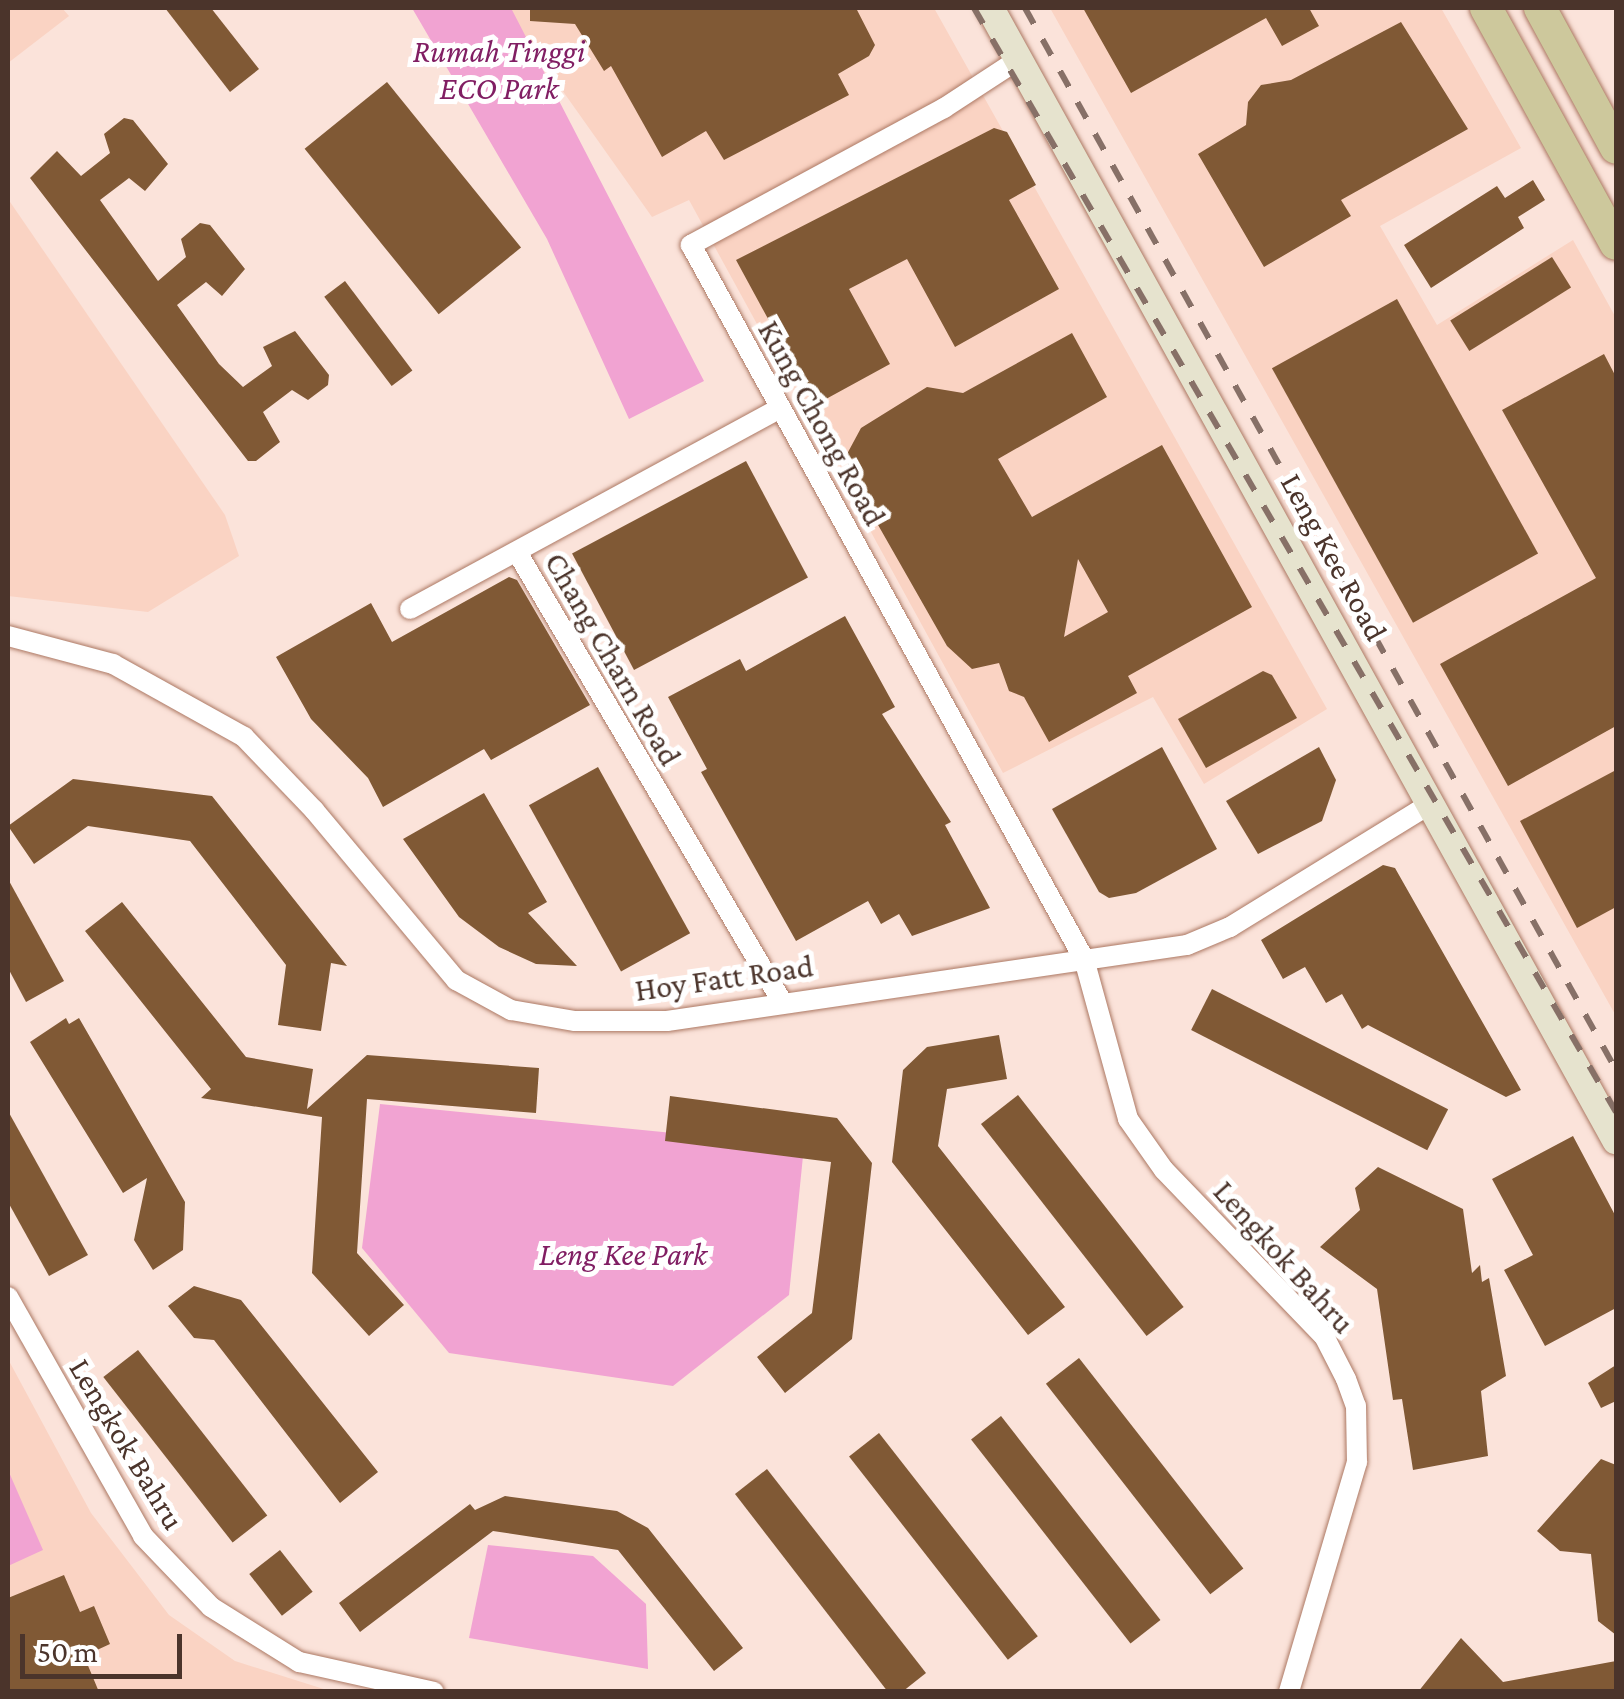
<!DOCTYPE html>
<style>
body{margin:0}
#map{position:relative;width:1624px;height:1699px;overflow:hidden;background:#fbe3da;font-family:"Crimson Pro",serif}
div>[style]{position:absolute}
.built>*{inset:0;background:#fad3c3}
.green>*{inset:0;background:#f1a3d2}
.building>*{inset:0;background:#805935;transform-origin:0 0}
.roads{filter:drop-shadow(0 0 2px #ac7863) drop-shadow(0 0 2px #ac7863)}
.street>*{height:20px;margin:-10px;padding:0 10px;transform-origin:10px;border-radius:10px;background:#fff}
.secondary>*{height:28px;margin:-14px;padding:0 14px;transform-origin:14px;border-radius:14px;background:#e6e3ce}
.primary>*{height:32px;margin:-16px;padding:0 16px;transform-origin:16px;border-radius:16px;background:#cdc89c}
.rail>*{height:6px;margin-top:-3px;transform-origin:0;background:repeating-linear-gradient(90deg,#877067 0 18px,transparent 0 36px)}
span{translate:-50% -50%;white-space:nowrap;text-align:center;line-height:1.15;-webkit-text-stroke:10px #fff;paint-order:stroke}
.park-label{font-size:32px;color:#811e63;font-style:italic}
.street-label{font-size:32px;color:#4b342b}
.frame{position:absolute;inset:0;border:10px solid #4b342b;pointer-events:none}
.scale{position:absolute;left:20px;top:1634px;width:162px;height:45px;box-sizing:border-box;border:5px solid #4b342b;border-top:0;padding-left:12px;font-size:30px;line-height:35px;white-space:nowrap;color:#4b342b;-webkit-text-stroke:8px #fff;paint-order:stroke}
</style>
<div id="map">
<div class="built">
<i style="clip-path:polygon(8px 8px,62px 8px,69px 16px,8px 63px)"></i>
<i style="clip-path:polygon(504px 8px,934px 8px,1327px 709px,1204px 784px,1153px 697px,1003px 773px,689px 200px,652px 217px)"></i>
<i style="clip-path:polygon(1050px 8px,1441px 8px,1521px 148px,1380px 226px,1437px 325px,1573px 240px,1616px 318px,1616px 1016px)"></i>
<i style="clip-path:polygon(8px 199px,225px 515px,239px 556px,148px 612px,8px 596px)"></i>
<i style="clip-path:polygon(8px 1359px,91px 1513px,169px 1615px,235px 1661px,330px 1691px,8px 1691px)"></i>
</div>
<div class="green">
<i style="clip-path:polygon(412px 8px,511px 8px,704px 381px,629px 419px,547px 239px)"></i>
<i style="clip-path:polygon(380px 1104px,804px 1146px,789px 1295px,673px 1386px,449px 1353px,362px 1248px)"></i>
<i style="clip-path:polygon(8px 1470px,43px 1550px,8px 1566px)"></i>
<i style="clip-path:polygon(488px 1545px,593px 1556px,646px 1604px,648px 1669px,469px 1638px)"></i>
</div>
<div class="building">
<i style="clip-path:polygon(165px 8px,211px 8px,259px 69px,230px 92px)"></i>
<i style="clip-path:polygon(530px 8px,856px 8px,875px 45px,869px 56px,838px 74px,849px 95px,724px 160px,706px 131px,662px 157px,611px 66px,604px 71px,575px 24px,530px 21px)"></i>
<i style="clip-path:polygon(1083px 8px,1309px 8px,1319px 26px,1282px 46px,1266px 18px,1131px 93px)"></i>
<i style="clip-path:polygon(1401px 22px,1468px 129px,1341px 200px,1351px 216px,1264px 267px,1198px 154px,1246px 125px,1248px 102px,1261px 85px,1291px 80px)"></i>
<i style="left:387px;top:82px;width:213px;height:106px;rotate:51deg"></i>
<i style="clip-path:polygon(124px 118px,133px 120px,168px 164px,145px 191px,129px 178px,100px 200px,158px 281px,186px 257px,181px 239px,200px 223px,210px 225px,245px 269px,222px 296px,206px 282px,177px 305px,219px 364px,243px 387px,272px 366px,263px 347px,295px 331px,329px 375px,328px 385px,308px 400px,292px 390px,263px 412px,280px 442px,256px 461px,248px 461px,30px 178px,57px 151px,81px 176px,110px 153px,104px 134px)"></i>
<i style="clip-path:polygon(994px 128px,1007px 132px,1036px 185px,1009px 200px,1059px 289px,955px 347px,907px 259px,849px 289px,890px 364px,815px 405px,736px 260px)"></i>
<i style="clip-path:polygon(1533px 180px,1545px 200px,1518px 217px,1524px 228px,1431px 288px,1404px 245px,1497px 186px,1505px 198px)"></i>
<i style="left:1552px;top:257px;width:36px;height:120px;rotate:58deg"></i>
<i style="left:345px;top:281px;width:112px;height:26px;rotate:53deg"></i>
<i style="left:1397px;top:299px;width:291px;height:143px;rotate:61deg"></i>
<i style="clip-path:polygon(evenodd,1072px 333px,1107px 397px,998px 459px,1032px 517px,1162px 445px,1252px 607px,1128px 676px,1137px 693px,1049px 742px,1024px 697px,1009px 691px,999px 663px,972px 669px,947px 646px,849px 474px,847px 454px,861px 428px,927px 387px,963px 393px,1072px 333px,1078px 559px,1108px 612px,1064px 637px,1078px 559px)"></i>
<i style="clip-path:polygon(1604px 354px,1616px 377px,1616px 726px,1508px 786px,1440px 664px,1596px 578px,1502px 410px)"></i>
<i style="left:746px;top:461px;width:132px;height:197px;rotate:62deg"></i>
<i style="clip-path:polygon(509px 577px,517px 580px,590px 705px,491px 760px,484px 749px,383px 807px,368px 778px,311px 719px,276px 657px,371px 603px,392px 642px)"></i>
<i style="clip-path:polygon(845px 616px,895px 707px,882px 714px,951px 822px,945px 825px,990px 908px,912px 936px,899px 914px,881px 924px,868px 901px,796px 941px,701px 772px,707px 769px,668px 697px,740px 659px,746px 671px)"></i>
<i style="clip-path:polygon(1263px 671px,1272px 675px,1297px 718px,1206px 768px,1178px 719px)"></i>
<i style="clip-path:polygon(1162px 747px,1217px 849px,1136px 893px,1109px 898px,1099px 892px,1052px 809px)"></i>
<i style="clip-path:polygon(1319px 747px,1336px 780px,1322px 821px,1258px 854px,1226px 801px)"></i>
<i style="left:598px;top:767px;width:190px;height:79px;rotate:61deg"></i>
<i style="clip-path:polygon(1616px 770px,1616px 907px,1577px 928px,1520px 821px)"></i>
<i style="clip-path:polygon(73px 779px,212px 796px,347px 966px,331px 963px,321px 1031px,278px 1025px,286px 965px,190px 841px,88px 826px,34px 864px,8px 826px)"></i>
<i style="clip-path:polygon(484px 793px,547px 902px,528px 913px,577px 966px,536px 964px,499px 947px,459px 917px,403px 839px)"></i>
<i style="clip-path:polygon(1383px 865px,1395px 868px,1521px 1090px,1506px 1097px,1368px 1025px,1362px 1029px,1342px 994px,1326px 1003px,1305px 967px,1283px 979px,1261px 940px)"></i>
<i style="clip-path:polygon(8px 879px,64px 981px,26px 1002px,8px 968px)"></i>
<i style="clip-path:polygon(122px 902px,246px 1057px,313px 1069px,307px 1109px,367px 1055px,539px 1068px,536px 1113px,367px 1099px,357px 1253px,404px 1305px,369px 1336px,312px 1273px,322px 1117px,201px 1098px,211px 1089px,85px 931px)"></i>
<i style="left:1212px;top:989px;width:265px;height:46px;rotate:27deg"></i>
<i style="clip-path:polygon(66px 1018px,69px 1024px,79px 1018px,185px 1202px,183px 1250px,153px 1270px,134px 1240px,147px 1178px,123px 1193px,30px 1042px)"></i>
<i style="clip-path:polygon(999px 1035px,1007px 1079px,947px 1089px,938px 1146px,1065px 1307px,1028px 1335px,892px 1162px,903px 1070px,927px 1047px)"></i>
<i style="left:1018px;top:1095px;width:269px;height:47px;rotate:52deg"></i>
<i style="clip-path:polygon(670px 1096px,837px 1118px,872px 1163px,852px 1339px,785px 1393px,757px 1357px,812px 1313px,831px 1162px,665px 1141px)"></i>
<i style="clip-path:polygon(8px 1111px,88px 1255px,49px 1276px,8px 1202px)"></i>
<i style="clip-path:polygon(1573px 1136px,1616px 1217px,1616px 1308px,1545px 1346px,1504px 1270px,1533px 1255px,1492px 1179px)"></i>
<i style="clip-path:polygon(1378px 1167px,1463px 1209px,1472px 1273px,1480px 1265px,1482px 1282px,1489px 1278px,1506px 1376px,1481px 1391px,1488px 1456px,1413px 1470px,1402px 1399px,1393px 1400px,1377px 1289px,1320px 1247px,1360px 1210px,1355px 1188px)"></i>
<i style="clip-path:polygon(194px 1286px,241px 1300px,378px 1472px,340px 1503px,214px 1340px,194px 1338px,168px 1306px)"></i>
<i style="left:138px;top:1350px;width:210px;height:44px;rotate:52deg"></i>
<i style="left:1079px;top:1358px;width:267px;height:42px;rotate:52deg"></i>
<i style="clip-path:polygon(1616px 1365px,1616px 1401px,1601px 1408px,1588px 1383px)"></i>
<i style="left:1001px;top:1416px;width:259px;height:38px;rotate:52deg"></i>
<i style="left:879px;top:1433px;width:258px;height:38px;rotate:52deg"></i>
<i style="clip-path:polygon(1601px 1459px,1616px 1465px,1616px 1635px,1598px 1621px,1591px 1554px,1560px 1551px,1537px 1531px)"></i>
<i style="clip-path:polygon(767px 1469px,926px 1673px,902px 1692px,888px 1692px,735px 1494px)"></i>
<i style="clip-path:polygon(505px 1496px,617px 1511px,648px 1528px,743px 1648px,714px 1671px,618px 1550px,493px 1531px,360px 1632px,339px 1603px,470px 1504px,475px 1510px)"></i>
<i style="left:280px;top:1550px;width:53px;height:39px;rotate:52deg"></i>
<i style="clip-path:polygon(64px 1575px,80px 1612px,94px 1606px,110px 1644px,84px 1656px,99px 1692px,8px 1692px,8px 1598px)"></i>
<i style="clip-path:polygon(1461px 1638px,1503px 1682px,1616px 1661px,1616px 1692px,1418px 1692px)"></i>
</div>
<div class="roads">
<div class="street">
<i style="left:1019px;top:59px;width:90px;rotate:146.8deg"></i>
<i style="left:944px;top:108px;width:288px;rotate:151.6deg"></i>
<i style="left:691px;top:245px;width:815px;rotate:61.17deg"></i>
<i style="left:1084px;top:959px;width:166px;rotate:74.6deg"></i>
<i style="left:1128px;top:1119px;width:62px;rotate:54.8deg"></i>
<i style="left:1164px;top:1170px;width:231px;rotate:46.1deg"></i>
<i style="left:1324px;top:1336px;width:48px;rotate:62.9deg"></i>
<i style="left:1346px;top:1379px;width:29px;rotate:70deg"></i>
<i style="left:1356px;top:1406px;width:56px;rotate:89deg"></i>
<i style="left:1357px;top:1462px;width:240px;rotate:106.5deg"></i>
<i style="left:517px;top:552px;width:520px;rotate:59.49deg"></i>
<i style="left:410px;top:609px;width:421px;rotate:-28.5deg"></i>
<i style="left:8px;top:636px;width:109px;rotate:14.9deg"></i>
<i style="left:113px;top:664px;width:150px;rotate:29.1deg"></i>
<i style="left:244px;top:737px;width:101px;rotate:46.2deg"></i>
<i style="left:314px;top:810px;width:222px;rotate:50.1deg"></i>
<i style="left:456px;top:980px;width:63px;rotate:28.6deg"></i>
<i style="left:511px;top:1010px;width:65px;rotate:9.8deg"></i>
<i style="left:575px;top:1021px;width:92px"></i>
<i style="left:667px;top:1021px;width:526px;rotate:-8.32deg"></i>
<i style="left:1187px;top:945px;width:47px;rotate:-22.7deg"></i>
<i style="left:1230px;top:927px;width:235px;rotate:-31.6deg"></i>
<i style="left:8px;top:1297px;width:274px;rotate:60.5deg"></i>
<i style="left:143px;top:1536px;width:98px;rotate:46.2deg"></i>
<i style="left:211px;top:1607px;width:104px;rotate:32deg"></i>
<i style="left:299px;top:1662px;width:138px;rotate:12.5deg"></i>
</div>
<div class="secondary">
<i style="left:990px;top:8px;width:1294px;rotate:61.06deg"></i>
</div>
<div class="primary">
<i style="left:1486px;top:8px;width:269px;rotate:61.2deg"></i>
<i style="left:1540px;top:8px;width:159px;rotate:61.5deg"></i>
</div>
</div>
<div class="rail">
<i style="left:974px;top:8px;width:1277px;rotate:59.82deg"></i>
<i style="left:1025px;top:8px;width:1215px;rotate:60.9deg"></i>
</div>
<div class="park-label">
<span style="left:499px;top:70px">Rumah Tinggi<br>ECO Park</span>
<span style="left:623px;top:1254px">Leng Kee Park</span>
</div>
<div class="street-label">
<span style="left:822px;top:423px;rotate:61deg">Kung Chong Road</span>
<span style="left:1334px;top:557px;rotate:61deg">Leng Kee Road</span>
<span style="left:613px;top:659px;rotate:60deg">Chang Charn Road</span>
<span style="left:724px;top:978px;rotate:-8deg">Hoy Fatt Road</span>
<span style="left:1284px;top:1257px;rotate:48deg">Lengkok Bahru</span>
<span style="left:127px;top:1444px;rotate:59deg">Lengkok Bahru</span>
</div>
<div class="frame"></div>
<div class="scale">50 m</div>
</div>
